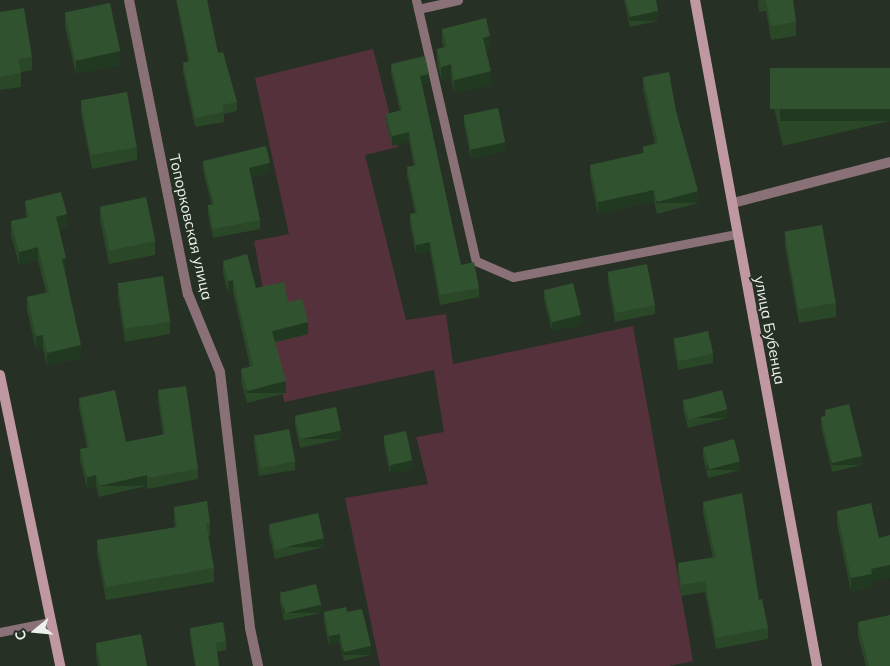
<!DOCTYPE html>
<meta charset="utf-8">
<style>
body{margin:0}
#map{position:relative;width:890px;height:666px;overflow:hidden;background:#263025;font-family:Mulish,sans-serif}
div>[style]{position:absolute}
.green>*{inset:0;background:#55323b}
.lane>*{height:9px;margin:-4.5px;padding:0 4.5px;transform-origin:4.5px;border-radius:4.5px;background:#8a7177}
.street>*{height:10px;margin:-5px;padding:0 5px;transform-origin:5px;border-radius:5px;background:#8a7177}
.secondary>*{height:10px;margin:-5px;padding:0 5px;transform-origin:5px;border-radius:5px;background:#bf98a1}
.wall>*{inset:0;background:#2a4728}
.shaded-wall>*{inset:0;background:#223921;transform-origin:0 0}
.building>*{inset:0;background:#31522f;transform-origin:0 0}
span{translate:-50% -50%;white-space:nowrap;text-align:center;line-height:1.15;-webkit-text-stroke:4px #263025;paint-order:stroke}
.street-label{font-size:15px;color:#ecf2eb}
.north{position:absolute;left:10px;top:606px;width:50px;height:50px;-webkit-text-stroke:4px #263025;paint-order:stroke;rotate:253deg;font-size:14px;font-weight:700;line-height:20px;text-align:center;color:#ecf2eb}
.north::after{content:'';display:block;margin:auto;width:18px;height:22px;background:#ecf2eb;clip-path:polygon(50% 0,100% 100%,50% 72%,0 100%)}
</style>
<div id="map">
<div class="green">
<i style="clip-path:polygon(373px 49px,398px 147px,365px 155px,406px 320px,446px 314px,453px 364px,633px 326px,693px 661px,669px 666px,380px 666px,345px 498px,428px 484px,416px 437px,444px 432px,434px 370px,284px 402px,254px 241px,289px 234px,255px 78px)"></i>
</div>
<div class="lane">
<i style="left:416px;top:0;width:268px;rotate:77.1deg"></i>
<i style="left:476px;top:261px;width:40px;rotate:23.4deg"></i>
<i style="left:513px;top:277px;width:228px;rotate:-10.9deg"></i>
<i style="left:418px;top:9px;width:41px;rotate:-12.7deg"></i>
<i style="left:0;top:632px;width:51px;rotate:-11.3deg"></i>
</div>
<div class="street">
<i style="left:129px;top:0;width:300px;rotate:78.7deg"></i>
<i style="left:188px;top:294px;width:84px;rotate:67.7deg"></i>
<i style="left:220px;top:372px;width:258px;rotate:83.3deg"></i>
<i style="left:250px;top:628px;width:39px;rotate:78deg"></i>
<i style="left:733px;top:203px;width:162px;rotate:-14.6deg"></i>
</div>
<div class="secondary">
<i style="left:695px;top:0;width:677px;rotate:79.62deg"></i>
<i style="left:0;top:375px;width:297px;rotate:78.3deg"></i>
</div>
<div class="wall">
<i style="clip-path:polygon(176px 0,207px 0,218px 53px,237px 102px,237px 111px,224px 114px,224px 122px,195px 127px,183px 72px,183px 63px,188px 61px)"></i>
<i style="clip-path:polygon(624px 0,656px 0,658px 21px,630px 27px)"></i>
<i style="clip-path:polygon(758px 0,793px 0,796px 22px,796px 36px,771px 40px,766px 11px,759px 12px)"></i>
<i style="clip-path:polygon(0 12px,32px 57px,32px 70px,21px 72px,21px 87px,0 90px)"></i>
<i style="clip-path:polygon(65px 12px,120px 65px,76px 74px,65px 26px)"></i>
<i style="clip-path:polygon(442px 29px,490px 50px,486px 51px,491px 85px,454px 93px,451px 78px,441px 80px,437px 62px,437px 49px,444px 47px,442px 42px)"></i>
<i style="clip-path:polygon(391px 64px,429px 83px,422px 84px,461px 265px,479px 288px,479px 297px,440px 305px,430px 251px,416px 254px,410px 224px,410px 214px,415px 213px,407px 176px,407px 167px,414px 166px,409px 141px,392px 146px,386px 124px,386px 114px,400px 111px,391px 73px)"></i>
<i style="clip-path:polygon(890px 68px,890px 121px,783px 146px,774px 108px,774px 97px)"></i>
<i style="clip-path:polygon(643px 77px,676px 111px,698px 203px,657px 214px,654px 201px,598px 214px,590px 176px,590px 165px,643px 153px,643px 147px,655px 143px,643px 89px)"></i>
<i style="clip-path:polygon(81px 101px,137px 147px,137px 160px,92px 169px,81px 114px)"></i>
<i style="clip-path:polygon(464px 115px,505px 151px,471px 159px,464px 124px)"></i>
<i style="clip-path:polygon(203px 161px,270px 172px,251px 177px,260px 220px,260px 229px,213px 238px,208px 215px,208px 205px,212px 205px,203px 171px)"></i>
<i style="clip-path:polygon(25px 201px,67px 227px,59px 229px,66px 272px,65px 272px,81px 358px,47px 366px,43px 348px,36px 350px,27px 310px,27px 297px,46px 293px,38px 260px,19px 265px,11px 235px,11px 221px,26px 218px)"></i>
<i style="clip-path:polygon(100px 207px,155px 241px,155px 255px,109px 264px,100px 220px)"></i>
<i style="clip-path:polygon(785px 232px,836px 303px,836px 317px,799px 323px,785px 246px)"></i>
<i style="clip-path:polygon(223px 261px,256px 288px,288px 302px,308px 334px,275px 342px,286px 393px,247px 403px,241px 381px,241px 369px,250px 367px,233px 292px,228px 293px,223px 273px)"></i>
<i style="clip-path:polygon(608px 272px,655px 305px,655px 314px,615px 322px,608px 281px)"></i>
<i style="clip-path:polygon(118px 284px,170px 321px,170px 334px,125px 342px,118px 297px)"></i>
<i style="clip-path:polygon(544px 290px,581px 325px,552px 331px,544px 299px)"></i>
<i style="clip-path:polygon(674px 337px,713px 353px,713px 363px,678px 370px,674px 347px)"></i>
<i style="clip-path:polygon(158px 390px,198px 469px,198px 479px,148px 489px,147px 486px,99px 497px,96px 486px,87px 488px,80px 460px,80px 449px,87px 448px,79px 408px,79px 398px,126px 442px,163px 435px,158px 401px)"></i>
<i style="clip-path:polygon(683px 399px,727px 418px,688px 428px,683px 409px)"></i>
<i style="clip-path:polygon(825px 410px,862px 465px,832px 472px,821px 426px,821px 417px,825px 416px)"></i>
<i style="clip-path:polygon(295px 416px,341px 439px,300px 448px,295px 425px)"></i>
<i style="clip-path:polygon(254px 434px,295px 461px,295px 470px,259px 476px,254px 443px)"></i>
<i style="clip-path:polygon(384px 436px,412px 469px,390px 474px,384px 445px)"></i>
<i style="clip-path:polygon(703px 447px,740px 470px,708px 478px,703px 456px)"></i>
<i style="clip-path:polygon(703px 502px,759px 600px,768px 628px,768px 639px,716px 649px,705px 592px,681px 596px,678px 574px,678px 563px,713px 558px,703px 513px)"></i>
<i style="clip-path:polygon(174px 507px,210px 523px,210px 536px,208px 536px,214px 568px,214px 582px,106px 600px,97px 553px,97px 540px,175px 528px,174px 520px)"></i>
<i style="clip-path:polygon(837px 511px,872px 582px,872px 587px,851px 592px,837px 524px)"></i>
<i style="clip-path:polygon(269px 525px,324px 547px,275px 559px,269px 534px)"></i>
<i style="clip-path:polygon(280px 591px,321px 613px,284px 621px,280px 601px)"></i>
<i style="clip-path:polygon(324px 612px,347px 612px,371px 655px,344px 661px,340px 643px,329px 646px,324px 622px)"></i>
<i style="clip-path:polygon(858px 622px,890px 666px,866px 666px,858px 636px)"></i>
<i style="clip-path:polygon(190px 628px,226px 641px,226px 650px,217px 652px,219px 666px,195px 666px,190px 637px)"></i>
<i style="clip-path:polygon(96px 643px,147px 666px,98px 666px,96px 656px)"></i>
</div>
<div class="shaded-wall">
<i style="left:658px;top:11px;width:10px;height:29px;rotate:90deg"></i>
<i style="clip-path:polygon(490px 36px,490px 50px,483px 52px,483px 38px)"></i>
<i style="clip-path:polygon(120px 51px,120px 65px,76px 74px,76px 61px)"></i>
<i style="clip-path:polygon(451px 64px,451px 78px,441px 80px,441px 67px)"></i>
<i style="clip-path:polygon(491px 71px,491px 85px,454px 93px,454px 80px)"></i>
<i style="clip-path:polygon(429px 74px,429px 83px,420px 85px,420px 76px)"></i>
<i style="left:890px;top:109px;width:12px;height:110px;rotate:90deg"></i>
<i style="clip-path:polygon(409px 132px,409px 141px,392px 146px,392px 136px)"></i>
<i style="clip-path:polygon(505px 142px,505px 151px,471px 159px,471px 149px)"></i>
<i style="clip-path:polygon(270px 163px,270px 172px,249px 177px,249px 168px)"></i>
<i style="clip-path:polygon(654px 190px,654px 201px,598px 214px,598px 202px)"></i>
<i style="left:698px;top:191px;width:12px;height:42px;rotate:90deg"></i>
<i style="clip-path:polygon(67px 214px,67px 227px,56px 230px,56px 217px)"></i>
<i style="clip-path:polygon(430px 242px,430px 251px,416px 254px,416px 245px)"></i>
<i style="clip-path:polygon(38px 247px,38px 260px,19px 265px,19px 252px)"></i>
<i style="left:66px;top:258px;width:14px;height:4px;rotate:90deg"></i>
<i style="clip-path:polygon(233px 280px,233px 292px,228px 293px,228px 281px)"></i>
<i style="clip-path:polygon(581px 315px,581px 325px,552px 331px,552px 322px)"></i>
<i style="clip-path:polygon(308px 322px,308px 334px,272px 343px,272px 331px)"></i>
<i style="clip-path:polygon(43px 335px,43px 348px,36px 350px,36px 336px)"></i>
<i style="clip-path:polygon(81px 345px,81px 358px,47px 366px,47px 353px)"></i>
<i style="left:286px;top:381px;width:12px;height:40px;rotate:90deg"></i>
<i style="left:727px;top:409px;width:9px;height:40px;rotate:90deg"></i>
<i style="left:341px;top:430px;width:9px;height:42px;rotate:90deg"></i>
<i style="left:862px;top:456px;width:9px;height:31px;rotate:90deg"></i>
<i style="clip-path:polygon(412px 460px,412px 469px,390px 474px,390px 465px)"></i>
<i style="left:740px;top:461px;width:9px;height:33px;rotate:90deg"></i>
<i style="clip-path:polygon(96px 475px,96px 486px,87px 488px,87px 477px)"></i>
<i style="left:147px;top:475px;width:11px;height:49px;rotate:90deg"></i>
<i style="left:324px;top:538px;width:9px;height:50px;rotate:90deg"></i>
<i style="clip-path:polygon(890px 565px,890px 578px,872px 582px,872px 587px,851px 592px,851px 578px,871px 569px)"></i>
<i style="left:321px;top:604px;width:9px;height:38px;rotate:90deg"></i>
<i style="clip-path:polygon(340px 634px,340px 643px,329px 646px,329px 636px)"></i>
<i style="left:371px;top:646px;width:9px;height:28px;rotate:90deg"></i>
</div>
<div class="building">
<i style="clip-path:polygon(177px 0,207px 0,218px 53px,223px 52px,237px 102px,222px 105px,224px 112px,195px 118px,183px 63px,190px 61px)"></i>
<i style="clip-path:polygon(626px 0,656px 0,658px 11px,630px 17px)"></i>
<i style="clip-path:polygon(766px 0,793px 0,796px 22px,771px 26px)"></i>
<i style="left:110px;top:3px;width:49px;height:46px;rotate:78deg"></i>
<i style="clip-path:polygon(24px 8px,32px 57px,18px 59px,21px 73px,0 77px,0 12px)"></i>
<i style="clip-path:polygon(486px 18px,490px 36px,483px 38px,491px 71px,454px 80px,451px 64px,441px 67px,437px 49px,447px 47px,442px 29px)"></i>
<i style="clip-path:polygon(425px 56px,429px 74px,420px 76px,461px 265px,474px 262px,479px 288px,440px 295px,430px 242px,416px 245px,410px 214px,417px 213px,407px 167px,416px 165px,409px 132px,392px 136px,386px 114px,402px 110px,391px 64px)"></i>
<i style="left:890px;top:68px;width:41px;height:120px;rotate:90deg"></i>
<i style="clip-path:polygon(669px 72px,676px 111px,698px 191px,657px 202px,654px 190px,598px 202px,590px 165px,644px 153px,643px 147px,658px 143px,643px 77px)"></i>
<i style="left:127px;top:92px;width:56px;height:47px;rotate:80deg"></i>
<i style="left:498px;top:108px;width:35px;height:35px;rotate:78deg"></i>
<i style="clip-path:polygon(266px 146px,270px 163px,249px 168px,260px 220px,213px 229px,208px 205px,214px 204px,203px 161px)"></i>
<i style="clip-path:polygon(61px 192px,67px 214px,56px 217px,66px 258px,62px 259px,81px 345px,47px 353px,43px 335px,36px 336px,27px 297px,49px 292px,38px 247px,19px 252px,11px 221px,29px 217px,25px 201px)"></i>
<i style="left:146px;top:197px;width:45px;height:47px;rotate:78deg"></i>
<i style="left:822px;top:225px;width:79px;height:38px;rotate:80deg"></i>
<i style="clip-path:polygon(247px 254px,256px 288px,284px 282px,288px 302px,302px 299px,308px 322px,272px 331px,286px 381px,247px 391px,241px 369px,253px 366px,233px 280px,228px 281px,223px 261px)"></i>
<i style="left:647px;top:264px;width:42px;height:40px;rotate:79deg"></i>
<i style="left:163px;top:276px;width:46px;height:46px;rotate:81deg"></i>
<i style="left:573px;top:283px;width:33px;height:30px;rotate:76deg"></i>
<i style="left:708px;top:331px;width:23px;height:35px;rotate:77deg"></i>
<i style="clip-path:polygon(186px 386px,198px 469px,148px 478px,147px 475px,99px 486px,96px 475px,87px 477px,80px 449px,89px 447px,79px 398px,115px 390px,126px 442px,165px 434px,158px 390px)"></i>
<i style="left:722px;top:390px;width:20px;height:40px;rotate:75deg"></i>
<i style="clip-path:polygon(849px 404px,862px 456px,832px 463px,821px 417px,826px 416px,825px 410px)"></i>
<i style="left:336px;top:407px;width:24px;height:42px;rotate:78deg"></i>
<i style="left:289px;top:429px;width:33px;height:35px;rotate:79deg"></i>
<i style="left:406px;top:431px;width:30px;height:23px;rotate:78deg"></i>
<i style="left:734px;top:439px;width:23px;height:32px;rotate:75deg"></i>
<i style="clip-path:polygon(742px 493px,759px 600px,762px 599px,768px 628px,716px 638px,705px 581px,681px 585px,678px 563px,716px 557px,703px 502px)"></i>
<i style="clip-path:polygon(207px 501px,210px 523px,206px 523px,214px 568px,106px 587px,97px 540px,177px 527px,174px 507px)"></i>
<i style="clip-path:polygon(871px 503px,879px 538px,890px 535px,890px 565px,871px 569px,872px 574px,851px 578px,837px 511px)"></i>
<i style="left:318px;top:513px;width:26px;height:50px;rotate:77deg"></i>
<i style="left:316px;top:584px;width:21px;height:37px;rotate:76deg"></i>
<i style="clip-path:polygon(346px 607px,347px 612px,362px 609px,371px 646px,344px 652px,340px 634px,329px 636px,324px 612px)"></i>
<i style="clip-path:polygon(890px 615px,890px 666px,869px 666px,858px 622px)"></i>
<i style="clip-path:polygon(223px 622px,226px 641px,216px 643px,219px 666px,196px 666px,190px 628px)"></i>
<i style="clip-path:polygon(141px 634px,147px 666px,101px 666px,96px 643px)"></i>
</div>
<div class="street-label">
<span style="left:191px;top:227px;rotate:77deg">Топорковская улица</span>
<span style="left:770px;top:330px;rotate:79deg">улица Бубенца</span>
</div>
<div class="north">С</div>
</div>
